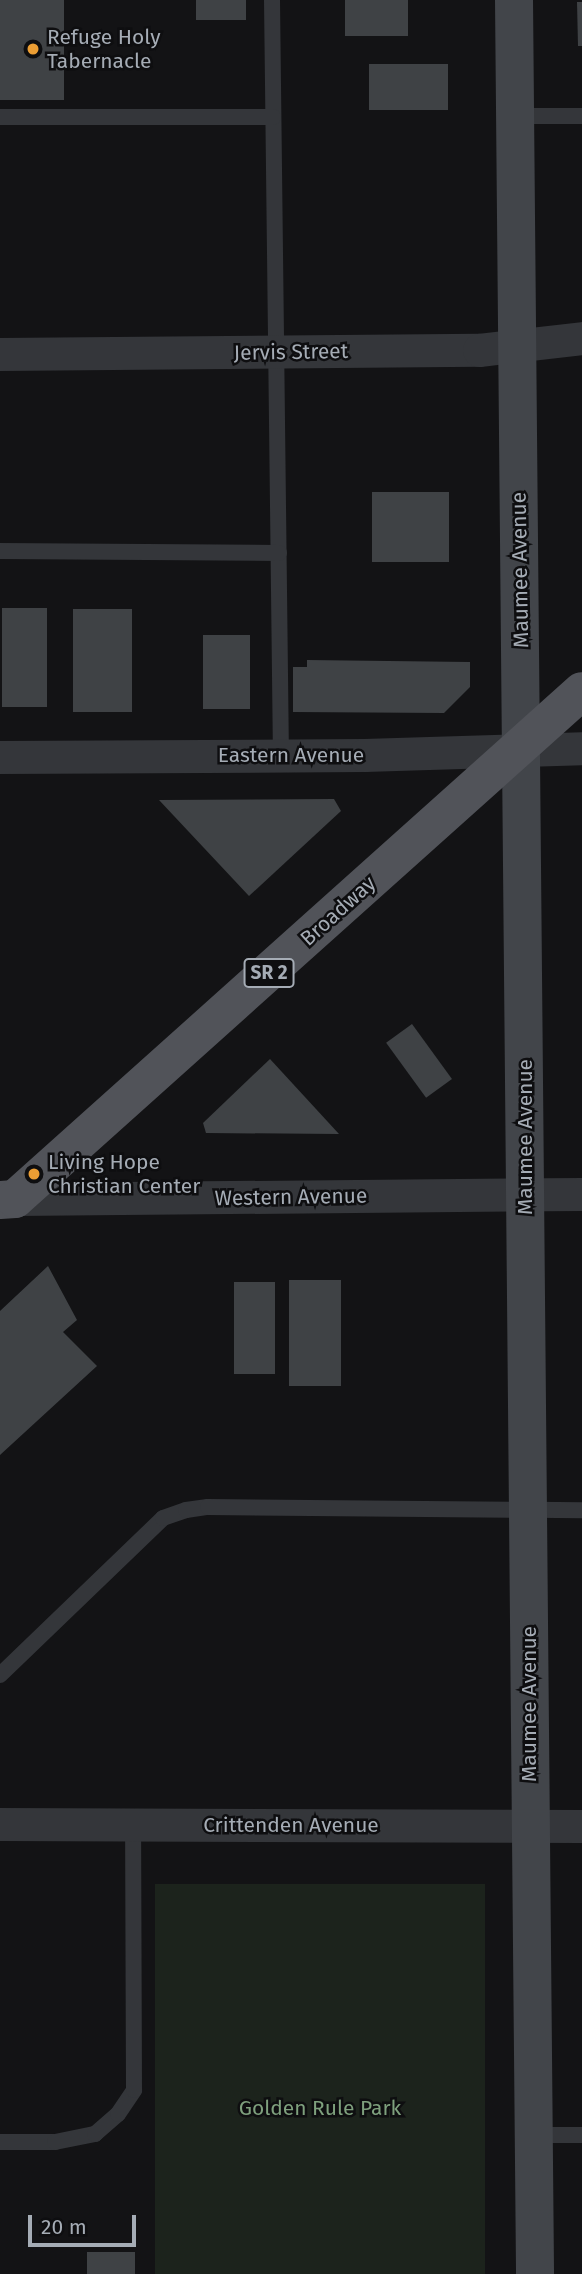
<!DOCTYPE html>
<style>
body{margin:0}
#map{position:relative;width:582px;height:2274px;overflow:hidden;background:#131315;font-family:"Fira Sans",sans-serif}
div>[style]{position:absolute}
.green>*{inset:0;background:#1c231c;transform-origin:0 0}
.building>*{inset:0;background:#3f4245;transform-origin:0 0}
.lane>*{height:16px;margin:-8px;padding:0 8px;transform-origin:8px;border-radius:8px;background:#34363a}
.street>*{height:33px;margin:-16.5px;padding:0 16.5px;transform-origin:16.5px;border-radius:16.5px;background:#34363a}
.secondary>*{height:38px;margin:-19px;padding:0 19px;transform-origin:19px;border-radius:19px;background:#42454a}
.primary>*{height:38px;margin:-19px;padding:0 19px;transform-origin:19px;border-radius:19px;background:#515359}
.dots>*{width:19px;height:19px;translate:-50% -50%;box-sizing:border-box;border:4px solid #0e0e10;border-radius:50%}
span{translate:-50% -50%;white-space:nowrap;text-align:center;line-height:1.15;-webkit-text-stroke:5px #0e0e10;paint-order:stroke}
.shield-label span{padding:2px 5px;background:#0e0e10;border:2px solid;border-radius:5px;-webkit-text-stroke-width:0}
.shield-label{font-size:19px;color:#a5acb5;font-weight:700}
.poi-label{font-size:21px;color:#a5acb5}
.left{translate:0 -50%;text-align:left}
.street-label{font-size:21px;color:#a5acb5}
.park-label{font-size:21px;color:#7ea07d}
.scale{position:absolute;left:28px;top:2215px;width:108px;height:32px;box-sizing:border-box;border:4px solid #a5acb5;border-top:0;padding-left:9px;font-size:21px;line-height:24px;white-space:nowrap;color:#a5acb5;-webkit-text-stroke:5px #0e0e10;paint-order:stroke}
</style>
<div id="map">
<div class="green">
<i style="left:485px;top:1884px;width:390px;height:330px;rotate:90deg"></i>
</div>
<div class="building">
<i style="left:0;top:0;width:64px;height:100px"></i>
<i style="left:196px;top:0;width:50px;height:20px"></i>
<i style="left:345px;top:0;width:63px;height:36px"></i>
<i style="clip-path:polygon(577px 2px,582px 2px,582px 46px,578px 46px)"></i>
<i style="left:369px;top:64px;width:79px;height:46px"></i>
<i style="left:372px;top:492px;width:77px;height:70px"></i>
<i style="left:2px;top:608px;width:45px;height:99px"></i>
<i style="left:73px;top:609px;width:59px;height:103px"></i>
<i style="left:203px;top:635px;width:47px;height:74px"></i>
<i style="clip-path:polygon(307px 660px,470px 662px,470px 687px,444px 713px,293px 712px,293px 667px,307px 667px)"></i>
<i style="clip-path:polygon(334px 799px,341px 811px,249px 896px,159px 800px)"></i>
<i style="left:412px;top:1024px;width:68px;height:32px;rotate:54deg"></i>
<i style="clip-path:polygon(270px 1059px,339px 1134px,206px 1133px,203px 1123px)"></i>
<i style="clip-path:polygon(48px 1266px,77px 1320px,63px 1332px,97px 1366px,0 1455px,0 1311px)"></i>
<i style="left:289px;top:1280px;width:52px;height:106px"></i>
<i style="left:234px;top:1282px;width:41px;height:92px"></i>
<i style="left:87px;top:2252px;width:48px;height:22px"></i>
</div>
<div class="lane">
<i style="left:272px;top:0;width:754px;rotate:89.32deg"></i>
<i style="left:515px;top:116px;width:67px"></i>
<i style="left:0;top:117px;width:273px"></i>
<i style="left:0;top:551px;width:279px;rotate:0.4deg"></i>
<i style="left:0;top:1675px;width:226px;rotate:-43.9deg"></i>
<i style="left:163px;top:1518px;width:24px;rotate:-19deg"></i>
<i style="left:186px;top:1510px;width:22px;rotate:-8deg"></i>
<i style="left:208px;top:1507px;width:374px;rotate:0.5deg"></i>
<i style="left:533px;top:2135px;width:49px"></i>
<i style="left:0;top:2142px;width:55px"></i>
<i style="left:55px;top:2142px;width:41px;rotate:-11.3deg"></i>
<i style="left:95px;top:2134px;width:30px;rotate:-41deg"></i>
<i style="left:118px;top:2114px;width:29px;rotate:-56deg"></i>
<i style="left:134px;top:2090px;width:266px;rotate:-90.2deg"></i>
</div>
<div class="street">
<i style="left:0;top:354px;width:479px;rotate:-0.5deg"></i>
<i style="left:479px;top:350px;width:104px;rotate:-6.6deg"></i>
<i style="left:0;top:757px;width:364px;rotate:-0.3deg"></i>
<i style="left:364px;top:755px;width:218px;rotate:-1.8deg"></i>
<i style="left:15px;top:1199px;width:567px;rotate:-0.51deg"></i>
<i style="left:0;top:1824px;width:582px;rotate:0.2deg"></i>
</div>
<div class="secondary">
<i style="left:514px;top:0;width:2274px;rotate:89.47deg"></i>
</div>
<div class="primary">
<i style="left:0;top:1200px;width:15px;rotate:-4deg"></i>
<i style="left:15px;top:1199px;width:761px;rotate:-41.86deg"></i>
</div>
<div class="dots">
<i style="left:33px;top:49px;background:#ec9e34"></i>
<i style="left:34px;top:1174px;background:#ec9e34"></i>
</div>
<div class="shield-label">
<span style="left:269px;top:973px">SR 2</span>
</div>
<div class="poi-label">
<span class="left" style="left:47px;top:49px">Refuge Holy<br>Tabernacle</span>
<span class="left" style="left:48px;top:1174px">Living Hope<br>Christian Center</span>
</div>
<div class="street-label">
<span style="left:291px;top:352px;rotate:-1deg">Jervis Street</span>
<span style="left:520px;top:570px;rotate:-91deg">Maumee Avenue</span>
<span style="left:291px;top:755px">Eastern Avenue</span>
<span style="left:338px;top:911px;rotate:-42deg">Broadway</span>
<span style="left:525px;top:1137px;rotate:-90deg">Maumee Avenue</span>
<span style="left:291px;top:1197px;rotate:-1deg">Western Avenue</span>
<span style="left:529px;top:1704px;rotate:-90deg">Maumee Avenue</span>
<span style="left:291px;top:1825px">Crittenden Avenue</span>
</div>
<div class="park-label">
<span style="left:320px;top:2108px">Golden Rule Park</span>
</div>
<div class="scale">20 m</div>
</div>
